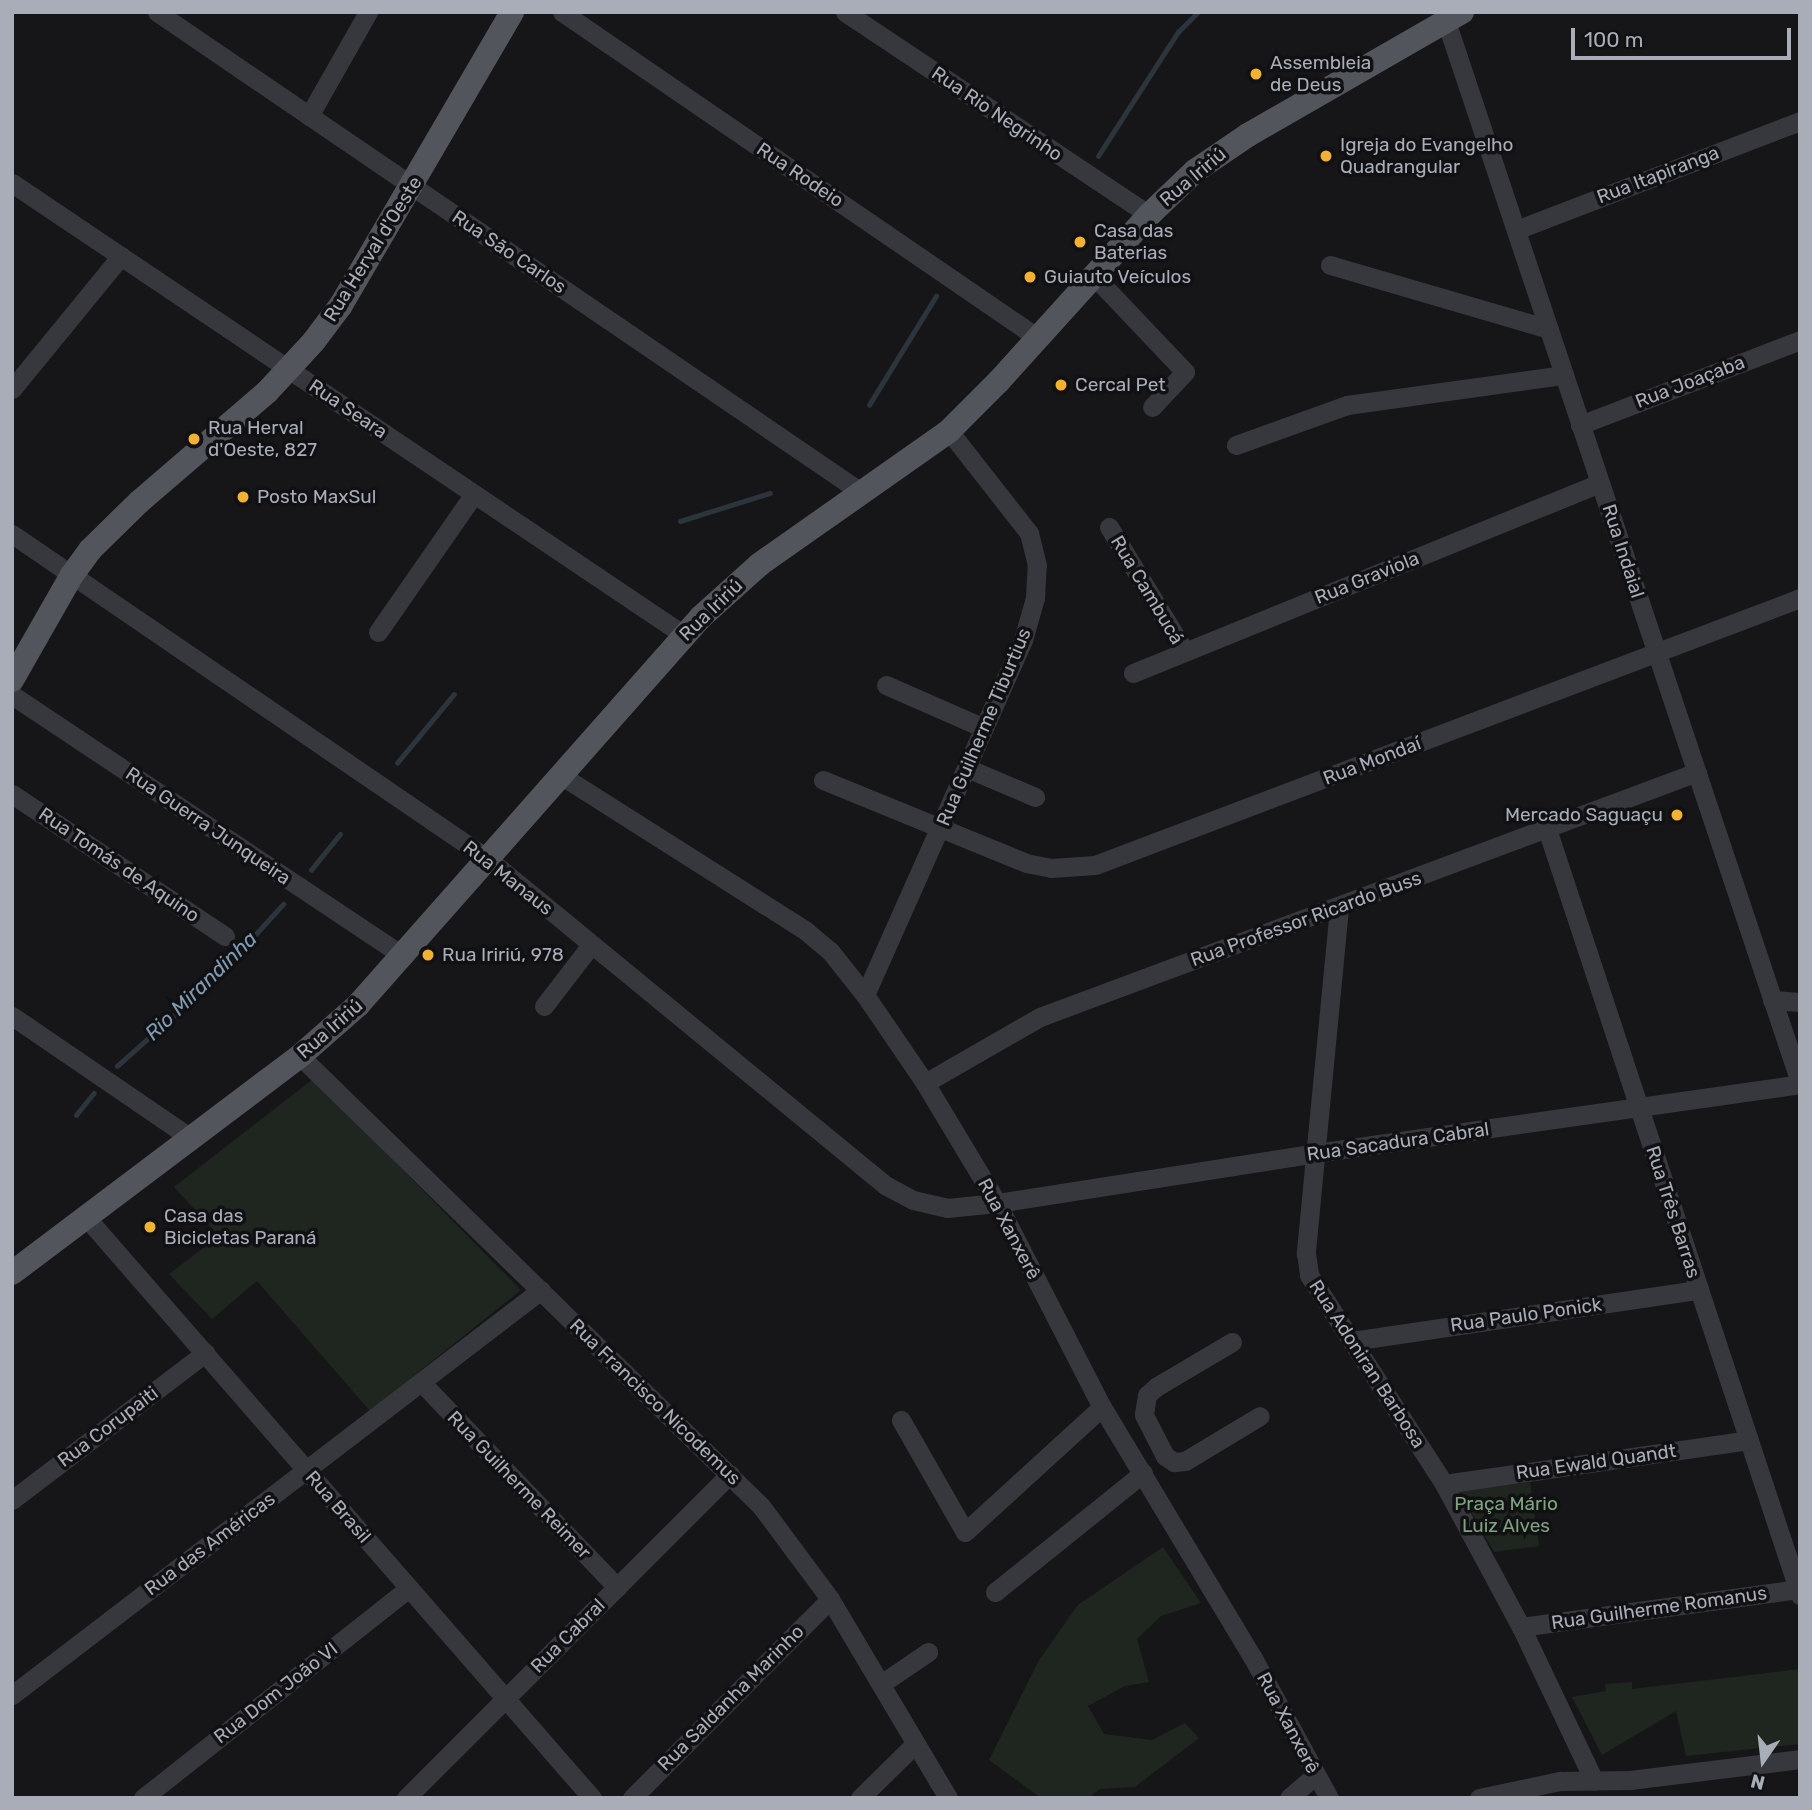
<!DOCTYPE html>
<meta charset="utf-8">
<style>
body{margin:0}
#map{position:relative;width:1812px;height:1810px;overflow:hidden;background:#161618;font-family:Rubik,sans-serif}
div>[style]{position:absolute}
.green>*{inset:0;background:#1e261f}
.stream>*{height:4.5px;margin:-2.25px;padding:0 2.25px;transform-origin:2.25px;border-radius:2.25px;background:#2c353c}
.minor>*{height:19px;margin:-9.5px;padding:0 9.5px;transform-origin:9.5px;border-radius:9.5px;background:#37383d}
.major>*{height:24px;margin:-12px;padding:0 12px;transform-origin:12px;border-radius:12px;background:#53555c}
.dots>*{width:19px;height:19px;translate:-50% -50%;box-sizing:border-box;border:4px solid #111113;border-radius:50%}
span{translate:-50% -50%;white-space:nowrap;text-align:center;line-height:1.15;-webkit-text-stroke:7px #111113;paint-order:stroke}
.poi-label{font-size:19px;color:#a8adb8}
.left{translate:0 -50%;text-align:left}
.right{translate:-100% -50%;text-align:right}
.street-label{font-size:19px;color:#a8adb8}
.park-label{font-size:19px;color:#7fa381}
.water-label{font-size:21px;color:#7f9bb3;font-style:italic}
.frame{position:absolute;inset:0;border:14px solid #a8adb8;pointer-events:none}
.north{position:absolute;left:1728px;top:1726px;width:70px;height:70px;-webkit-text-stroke:5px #111113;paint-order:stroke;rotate:194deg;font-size:19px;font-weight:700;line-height:28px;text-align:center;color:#a8adb8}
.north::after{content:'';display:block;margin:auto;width:24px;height:32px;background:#a8adb8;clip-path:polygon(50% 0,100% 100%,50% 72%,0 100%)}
.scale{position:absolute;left:1571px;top:28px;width:220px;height:32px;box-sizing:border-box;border:4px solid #a8adb8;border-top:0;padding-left:9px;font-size:21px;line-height:24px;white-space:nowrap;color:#a8adb8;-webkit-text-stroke:5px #111113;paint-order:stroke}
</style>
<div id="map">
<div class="green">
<i style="clip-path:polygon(313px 1079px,521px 1290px,370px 1411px,257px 1281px,212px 1319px,169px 1274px,219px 1236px,174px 1187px)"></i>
<i style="clip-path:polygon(1530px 1482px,1539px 1546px,1494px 1552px,1459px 1491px)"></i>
<i style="clip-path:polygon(1163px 1547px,1201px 1603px,1161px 1616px,1137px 1639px,1149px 1682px,1125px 1686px,1088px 1706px,1104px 1734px,1152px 1740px,1185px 1723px,1199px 1738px,1135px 1787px,1100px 1789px,1088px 1798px,1041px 1798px,989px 1760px,1039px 1660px,1078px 1605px)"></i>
<i style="clip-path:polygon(1800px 1669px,1800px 1744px,1686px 1756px,1676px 1711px,1602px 1755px,1572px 1697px,1606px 1691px,1605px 1684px,1632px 1682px,1632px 1689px)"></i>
</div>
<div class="stream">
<i style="left:1098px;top:156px;width:148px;rotate:-57.2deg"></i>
<i style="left:1178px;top:32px;width:28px;rotate:-45deg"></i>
<i style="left:869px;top:405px;width:128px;rotate:-58.4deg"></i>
<i style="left:680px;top:521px;width:94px;rotate:-17.3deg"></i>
<i style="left:397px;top:763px;width:89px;rotate:-50.4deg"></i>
<i style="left:311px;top:870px;width:46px;rotate:-51.1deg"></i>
<i style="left:117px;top:1066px;width:135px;rotate:-41.7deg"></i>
<i style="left:218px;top:976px;width:97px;rotate:-47.9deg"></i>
<i style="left:76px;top:1115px;width:28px;rotate:-51deg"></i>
</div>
<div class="minor">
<i style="left:157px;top:12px;width:852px;rotate:34.29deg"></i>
<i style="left:562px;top:12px;width:577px;rotate:34.41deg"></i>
<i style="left:845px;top:12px;width:366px;rotate:33.7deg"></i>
<i style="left:1446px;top:21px;width:1118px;rotate:71.55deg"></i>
<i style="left:309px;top:116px;width:120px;rotate:-60.4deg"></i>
<i style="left:12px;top:183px;width:810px;rotate:33.93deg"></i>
<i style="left:1516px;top:230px;width:304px;rotate:-21deg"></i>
<i style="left:1330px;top:265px;width:228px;rotate:16.3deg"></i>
<i style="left:1094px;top:276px;width:132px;rotate:46.5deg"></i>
<i style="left:1185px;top:372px;width:48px;rotate:133.3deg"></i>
<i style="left:12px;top:389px;width:172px;rotate:-50.7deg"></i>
<i style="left:1580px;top:425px;width:236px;rotate:-21.1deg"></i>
<i style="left:1236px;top:445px;width:118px;rotate:-19.8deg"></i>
<i style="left:1347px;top:405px;width:219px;rotate:-7.9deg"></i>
<i style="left:1109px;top:527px;width:146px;rotate:58.7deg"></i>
<i style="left:12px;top:534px;width:576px;rotate:34.32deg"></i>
<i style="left:488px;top:859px;width:514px;rotate:39.39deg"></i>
<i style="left:885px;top:1185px;width:32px;rotate:28deg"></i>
<i style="left:913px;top:1200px;width:35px;rotate:13deg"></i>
<i style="left:947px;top:1208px;width:50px;rotate:-5.7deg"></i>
<i style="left:997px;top:1203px;width:323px;rotate:-8.9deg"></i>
<i style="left:1316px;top:1153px;width:489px;rotate:-8.1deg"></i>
<i style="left:378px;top:632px;width:168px;rotate:-55.2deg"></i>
<i style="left:1133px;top:673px;width:504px;rotate:-22.14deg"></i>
<i style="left:886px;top:685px;width:107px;rotate:23.7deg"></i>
<i style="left:12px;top:695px;width:471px;rotate:33.7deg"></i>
<i style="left:967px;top:768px;width:74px;rotate:23.1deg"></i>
<i style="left:562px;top:776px;width:289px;rotate:32.4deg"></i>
<i style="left:806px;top:931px;width:31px;rotate:40deg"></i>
<i style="left:830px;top:951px;width:56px;rotate:51.5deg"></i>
<i style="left:865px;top:995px;width:107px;rotate:55.7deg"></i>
<i style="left:925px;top:1083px;width:140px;rotate:59deg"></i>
<i style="left:997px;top:1203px;width:229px;rotate:62.8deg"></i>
<i style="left:1102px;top:1407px;width:293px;rotate:59deg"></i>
<i style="left:1253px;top:1658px;width:159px;rotate:61.5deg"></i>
<i style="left:823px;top:780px;width:219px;rotate:22.2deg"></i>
<i style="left:1026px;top:863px;width:25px;rotate:11deg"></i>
<i style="left:1051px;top:868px;width:44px;rotate:-3.9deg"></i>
<i style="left:1095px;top:865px;width:754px;rotate:-20.74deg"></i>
<i style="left:12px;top:794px;width:256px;rotate:33.7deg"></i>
<i style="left:1547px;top:829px;width:807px;rotate:71.72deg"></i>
<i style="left:1339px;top:908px;width:347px;rotate:95.5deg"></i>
<i style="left:1306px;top:1253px;width:22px;rotate:82deg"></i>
<i style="left:1309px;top:1275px;width:249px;rotate:57.1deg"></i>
<i style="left:1444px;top:1484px;width:162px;rotate:61.7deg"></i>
<i style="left:1521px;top:1627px;width:170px;rotate:64.6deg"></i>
<i style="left:865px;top:995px;width:389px;rotate:-66deg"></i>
<i style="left:1023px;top:640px;width:44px;rotate:-74.1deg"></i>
<i style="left:1035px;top:598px;width:33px;rotate:-87deg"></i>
<i style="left:1037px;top:565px;width:33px;rotate:-104deg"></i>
<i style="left:1029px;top:533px;width:130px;rotate:-128.1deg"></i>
<i style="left:1772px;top:1000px;width:28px;rotate:4deg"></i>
<i style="left:544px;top:1006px;width:77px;rotate:-52.4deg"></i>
<i style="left:12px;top:1016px;width:217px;rotate:34.3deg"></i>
<i style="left:300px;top:1056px;width:644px;rotate:44.31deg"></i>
<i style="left:761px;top:1506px;width:116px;rotate:53.4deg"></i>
<i style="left:830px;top:1599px;width:231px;rotate:59.3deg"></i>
<i style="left:925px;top:1083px;width:133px;rotate:-29.9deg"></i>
<i style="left:1040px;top:1017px;width:701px;rotate:-20.45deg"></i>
<i style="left:85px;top:1216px;width:772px;rotate:48.94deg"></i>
<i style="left:1352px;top:1341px;width:351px;rotate:-8.4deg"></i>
<i style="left:1232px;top:1342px;width:88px;rotate:149.4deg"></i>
<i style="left:1156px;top:1387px;width:12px;rotate:138deg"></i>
<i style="left:1147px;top:1395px;width:20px;rotate:99deg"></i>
<i style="left:1144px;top:1415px;width:46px;rotate:62.9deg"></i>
<i style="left:1165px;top:1456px;width:11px;rotate:34deg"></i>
<i style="left:1174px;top:1462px;width:11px;rotate:-5deg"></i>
<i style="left:1185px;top:1461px;width:87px;rotate:-31deg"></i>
<i style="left:421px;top:1382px;width:284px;rotate:46.3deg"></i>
<i style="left:901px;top:1420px;width:129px;rotate:60.3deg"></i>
<i style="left:965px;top:1532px;width:185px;rotate:-42.4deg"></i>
<i style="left:1444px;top:1484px;width:308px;rotate:-8.2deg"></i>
<i style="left:12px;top:1500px;width:243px;rotate:-37.3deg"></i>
<i style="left:995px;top:1592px;width:190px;rotate:-38.8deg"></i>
<i style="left:1521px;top:1627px;width:280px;rotate:-7.8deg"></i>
<i style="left:881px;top:1684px;width:57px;rotate:-34.2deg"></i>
<i style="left:12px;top:1695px;width:666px;rotate:-37.44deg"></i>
<i style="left:143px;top:1798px;width:339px;rotate:-38.3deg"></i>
<i style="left:406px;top:1798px;width:458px;rotate:-45deg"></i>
<i style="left:632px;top:1798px;width:281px;rotate:-45.1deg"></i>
<i style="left:860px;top:1798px;width:78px;rotate:-44.5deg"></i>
<i style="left:1289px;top:1798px;width:35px;rotate:-41deg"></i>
<i style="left:1479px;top:1798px;width:83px;rotate:-11.9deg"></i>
<i style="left:1560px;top:1781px;width:70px;rotate:-0.8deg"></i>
<i style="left:1630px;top:1780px;width:171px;rotate:-7deg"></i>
</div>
<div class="major">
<i style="left:12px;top:680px;width:121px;rotate:-60.3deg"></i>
<i style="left:72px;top:575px;width:31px;rotate:-54deg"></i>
<i style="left:90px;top:550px;width:69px;rotate:-44.4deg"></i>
<i style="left:139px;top:502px;width:169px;rotate:-40.7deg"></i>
<i style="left:267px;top:392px;width:69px;rotate:-47.3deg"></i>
<i style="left:314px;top:341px;width:45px;rotate:-53.1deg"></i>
<i style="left:341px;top:305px;width:339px;rotate:-59.7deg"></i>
<i style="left:12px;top:1273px;width:361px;rotate:-37deg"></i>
<i style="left:300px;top:1056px;width:77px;rotate:-41.3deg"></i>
<i style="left:358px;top:1005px;width:518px;rotate:-48.52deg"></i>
<i style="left:701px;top:617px;width:79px;rotate:-41.9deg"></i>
<i style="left:760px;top:564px;width:231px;rotate:-35.1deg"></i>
<i style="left:949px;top:431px;width:71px;rotate:-45deg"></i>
<i style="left:999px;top:381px;width:224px;rotate:-47.9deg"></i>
<i style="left:1149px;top:215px;width:64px;rotate:-43.7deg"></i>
<i style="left:1195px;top:171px;width:64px;rotate:-34.2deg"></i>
<i style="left:1248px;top:135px;width:247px;rotate:-29.9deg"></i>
</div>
<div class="dots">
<i style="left:1256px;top:74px;background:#f2b134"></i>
<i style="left:1326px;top:156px;background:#f2b134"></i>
<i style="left:1080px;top:242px;background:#f2b134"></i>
<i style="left:1030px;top:277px;background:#f2b134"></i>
<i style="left:1061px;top:385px;background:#f2b134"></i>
<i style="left:194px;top:439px;background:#f2b134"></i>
<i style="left:243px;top:497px;background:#f2b134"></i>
<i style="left:1677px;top:815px;background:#f2b134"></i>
<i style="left:428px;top:955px;background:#f2b134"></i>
<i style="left:150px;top:1227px;background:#f2b134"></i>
</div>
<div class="poi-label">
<span class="left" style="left:1270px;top:74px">Assembleia<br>de Deus</span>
<span class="left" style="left:1340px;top:156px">Igreja do Evangelho<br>Quadrangular</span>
<span class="left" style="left:1094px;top:242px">Casa das<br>Baterias</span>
<span class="left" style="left:1044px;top:277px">Guiauto Veículos</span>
<span class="left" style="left:1075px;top:385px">Cercal Pet</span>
<span class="left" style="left:208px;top:439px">Rua Herval<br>d'Oeste, 827</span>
<span class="left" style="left:257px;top:497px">Posto MaxSul</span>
<span class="right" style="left:1663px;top:815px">Mercado Saguaçu</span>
<span class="left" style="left:442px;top:955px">Rua Iririú, 978</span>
<span class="left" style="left:164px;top:1227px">Casa das<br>Bicicletas Paraná</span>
</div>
<div class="street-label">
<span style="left:997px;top:114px;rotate:34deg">Rua Rio Negrinho</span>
<span style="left:800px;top:175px;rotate:34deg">Rua Rodeio</span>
<span style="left:1658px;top:175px;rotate:-21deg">Rua Itapiranga</span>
<span style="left:1193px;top:177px;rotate:-40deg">Rua Iririú</span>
<span style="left:373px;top:249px;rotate:-58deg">Rua Herval d'Oeste</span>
<span style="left:509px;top:252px;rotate:34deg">Rua São Carlos</span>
<span style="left:1690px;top:382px;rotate:-21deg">Rua Joaçaba</span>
<span style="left:348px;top:409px;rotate:34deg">Rua Seara</span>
<span style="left:1623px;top:551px;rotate:72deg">Rua Indaial</span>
<span style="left:1367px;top:578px;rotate:-22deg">Rua Graviola</span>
<span style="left:1147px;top:590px;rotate:59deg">Rua Cambucá</span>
<span style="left:711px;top:610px;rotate:-44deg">Rua Iririú</span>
<span style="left:984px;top:727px;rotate:-67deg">Rua Guilherme Tiburtius</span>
<span style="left:1372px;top:761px;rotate:-21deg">Rua Mondaí</span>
<span style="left:208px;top:826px;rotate:34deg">Rua Guerra Junqueira</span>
<span style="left:119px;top:865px;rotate:34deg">Rua Tomás de Aquino</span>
<span style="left:508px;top:878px;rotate:38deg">Rua Manaus</span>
<span style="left:1306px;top:919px;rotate:-20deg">Rua Professor Ricardo Buss</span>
<span style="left:330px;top:1029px;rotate:-41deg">Rua Iririú</span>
<span style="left:1398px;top:1142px;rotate:-8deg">Rua Sacadura Cabral</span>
<span style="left:1673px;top:1212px;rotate:72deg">Rua Três Barras</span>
<span style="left:1009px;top:1229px;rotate:62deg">Rua Xanxerê</span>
<span style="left:1526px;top:1315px;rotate:-8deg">Rua Paulo Ponick</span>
<span style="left:1367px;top:1364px;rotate:57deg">Rua Adoniran Barbosa</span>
<span style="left:655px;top:1402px;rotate:44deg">Rua Francisco Nicodemus</span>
<span style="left:108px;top:1427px;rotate:-37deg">Rua Corupaiti</span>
<span style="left:1596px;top:1462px;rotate:-8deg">Rua Ewald Quandt</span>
<span style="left:519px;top:1485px;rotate:46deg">Rua Guilherme Reimer</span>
<span style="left:338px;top:1507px;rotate:49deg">Rua Brasil</span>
<span style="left:210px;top:1544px;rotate:-37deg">Rua das Américas</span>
<span style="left:1659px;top:1608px;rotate:-8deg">Rua Guilherme Romanus</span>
<span style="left:568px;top:1636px;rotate:-45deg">Rua Cabral</span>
<span style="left:276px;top:1693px;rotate:-38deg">Rua Dom João VI</span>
<span style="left:731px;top:1698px;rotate:-45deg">Rua Saldanha Marinho</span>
<span style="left:1288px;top:1723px;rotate:62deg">Rua Xanxerê</span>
</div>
<div class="park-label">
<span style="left:1506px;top:1515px">Praça Mário<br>Luiz Alves</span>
</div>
<div class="water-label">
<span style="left:201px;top:986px;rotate:-44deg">Rio Mirandinha</span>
</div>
<div class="frame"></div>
<div class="north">N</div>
<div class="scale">100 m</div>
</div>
